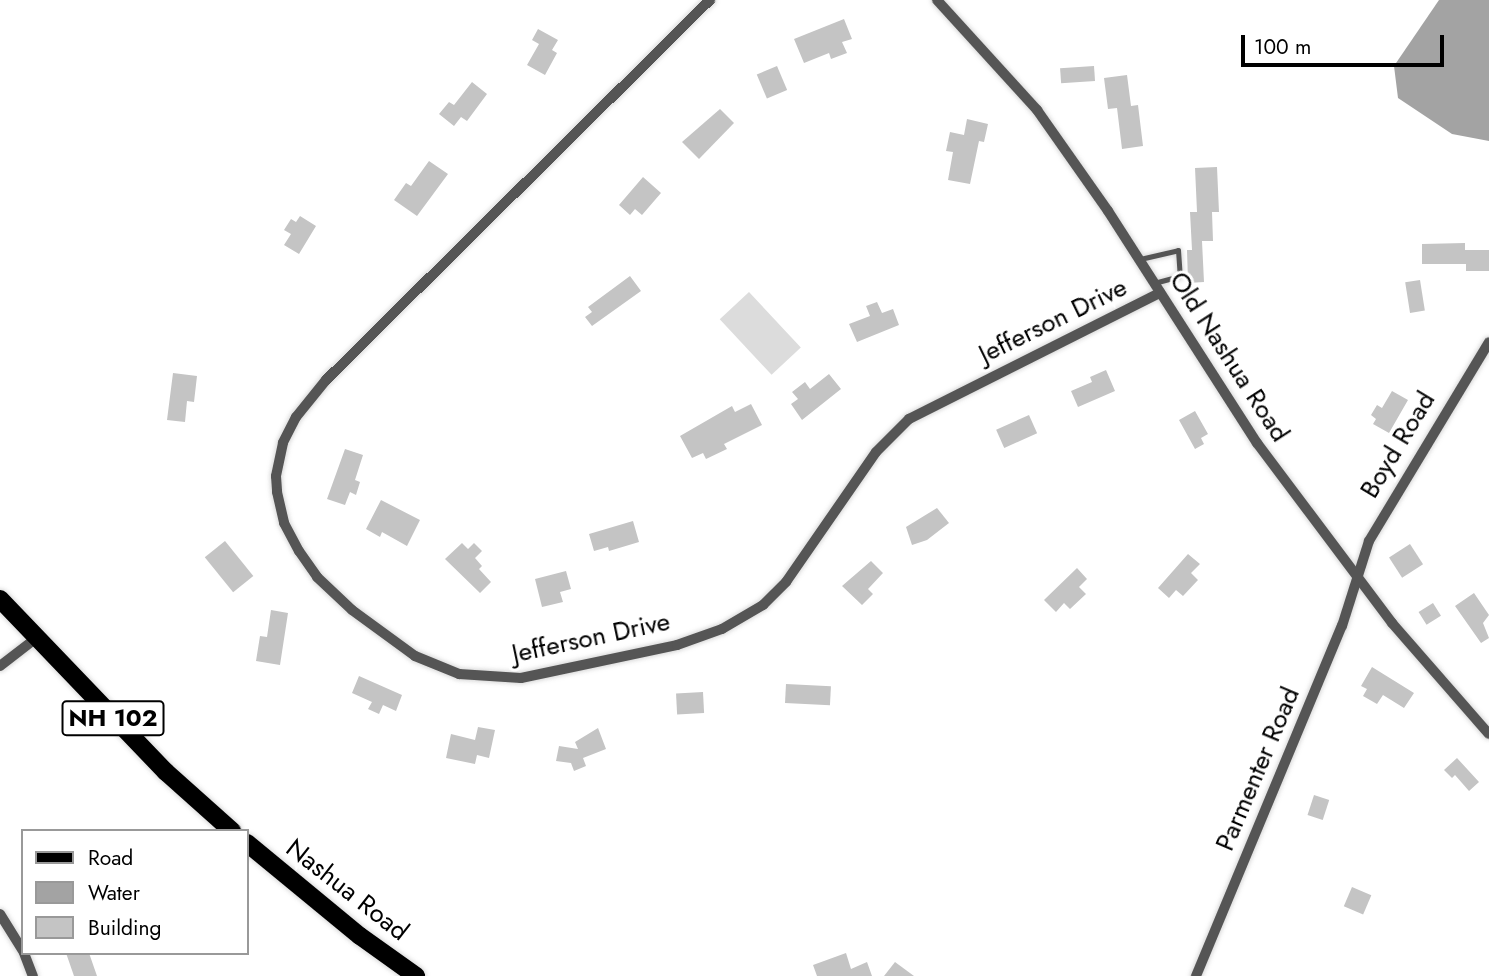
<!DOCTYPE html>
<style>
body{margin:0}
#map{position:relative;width:1489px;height:976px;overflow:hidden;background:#fff;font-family:Jost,sans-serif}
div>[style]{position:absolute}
.green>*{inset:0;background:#dcdcdc;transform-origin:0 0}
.water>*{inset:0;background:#a3a3a3}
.building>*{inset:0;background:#c4c4c4;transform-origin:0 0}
.roads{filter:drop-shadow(0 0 2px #dbdbdb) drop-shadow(0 0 2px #dbdbdb)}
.lane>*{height:5px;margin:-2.5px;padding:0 2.5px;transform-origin:2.5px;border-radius:2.5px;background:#555}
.street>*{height:10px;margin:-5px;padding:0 5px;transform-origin:5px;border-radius:5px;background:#555}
.primary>*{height:18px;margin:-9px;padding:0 9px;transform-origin:9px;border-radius:9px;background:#000}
span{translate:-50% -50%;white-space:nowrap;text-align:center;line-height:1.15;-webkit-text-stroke:6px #fff;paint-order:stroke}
.shield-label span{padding:2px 5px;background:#fff;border:2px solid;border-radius:5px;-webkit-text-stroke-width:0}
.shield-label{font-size:24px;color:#000;font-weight:700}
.street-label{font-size:26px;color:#000}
.legend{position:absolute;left:21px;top:829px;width:228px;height:126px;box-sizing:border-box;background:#fff;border:2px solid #999;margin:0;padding:9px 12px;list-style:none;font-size:21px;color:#000}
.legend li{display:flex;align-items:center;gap:14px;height:35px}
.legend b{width:35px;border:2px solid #999}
.scale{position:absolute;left:1241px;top:35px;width:203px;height:32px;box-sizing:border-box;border:4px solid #000;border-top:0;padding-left:9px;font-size:21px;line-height:24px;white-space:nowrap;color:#000;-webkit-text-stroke:5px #fff;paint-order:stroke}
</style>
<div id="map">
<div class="green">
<i style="left:749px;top:292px;width:76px;height:40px;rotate:47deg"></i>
</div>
<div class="water">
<i style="clip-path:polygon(1439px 0,1489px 0,1489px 141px,1452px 134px,1398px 98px,1394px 66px)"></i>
</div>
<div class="building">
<i style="clip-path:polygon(844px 19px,852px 39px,842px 42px,847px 53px,831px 59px,829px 53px,804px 63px,794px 39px)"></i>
<i style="clip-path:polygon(538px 29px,558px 40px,552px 50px,557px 53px,545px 75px,527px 65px,539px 44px,532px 40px)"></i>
<i style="left:777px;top:66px;width:26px;height:22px;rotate:67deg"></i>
<i style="left:1094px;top:66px;width:15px;height:34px;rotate:86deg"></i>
<i style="clip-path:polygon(1127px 75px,1131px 106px,1138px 105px,1143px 146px,1122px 149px,1117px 108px,1108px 109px,1104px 78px)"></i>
<i style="clip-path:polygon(472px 82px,487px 94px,467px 121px,461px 117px,454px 126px,439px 114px,449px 102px,454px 105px)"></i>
<i style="clip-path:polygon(720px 109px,734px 123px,699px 159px,682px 142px)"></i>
<i style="clip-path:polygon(967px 119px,988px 124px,984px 142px,979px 141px,970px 184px,948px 180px,953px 152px,946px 151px,950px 132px,964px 135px)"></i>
<i style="clip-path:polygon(429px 161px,448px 174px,417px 216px,394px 200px,406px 183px,411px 186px)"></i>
<i style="clip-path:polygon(1217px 167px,1219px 212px,1212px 212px,1213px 241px,1202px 241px,1204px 282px,1188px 283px,1187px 250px,1192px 250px,1190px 212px,1197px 212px,1195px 168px)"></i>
<i style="clip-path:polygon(643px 177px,661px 193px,642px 215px,635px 209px,630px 215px,619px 205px)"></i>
<i style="clip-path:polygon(300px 216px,316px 226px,299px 254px,284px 245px,291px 234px,284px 230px,291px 219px,296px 222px)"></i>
<i style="clip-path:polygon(1465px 243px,1465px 250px,1489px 250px,1489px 271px,1466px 271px,1466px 264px,1422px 264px,1422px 244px)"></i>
<i style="clip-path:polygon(630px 276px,641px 291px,592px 326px,585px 317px,592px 312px,588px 307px)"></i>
<i style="left:1420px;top:280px;width:31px;height:15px;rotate:81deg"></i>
<i style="clip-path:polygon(877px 302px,882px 313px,893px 309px,899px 325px,857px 342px,849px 324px,870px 316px,866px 306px)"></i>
<i style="clip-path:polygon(1106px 370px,1115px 391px,1078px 407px,1071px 391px,1092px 382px,1090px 377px)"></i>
<i style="clip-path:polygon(173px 373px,197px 376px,194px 402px,187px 401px,185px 422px,167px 420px)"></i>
<i style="clip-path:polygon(829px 374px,841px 389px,802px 420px,791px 404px,798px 399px,792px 392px,805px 382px,810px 389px)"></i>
<i style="clip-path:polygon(1392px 391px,1408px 400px,1389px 433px,1373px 424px,1376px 419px,1371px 415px,1377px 405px,1382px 408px)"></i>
<i style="clip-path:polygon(751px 404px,762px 425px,724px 444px,727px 449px,706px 459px,703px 453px,692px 458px,680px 436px,732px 406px,735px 412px)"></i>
<i style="clip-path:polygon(1195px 411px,1208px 434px,1201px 438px,1204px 444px,1195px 449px,1179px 420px)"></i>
<i style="left:1029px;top:415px;width:20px;height:36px;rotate:66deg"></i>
<i style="clip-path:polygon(345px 449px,363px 455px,355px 480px,360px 482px,356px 495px,350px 492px,345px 505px,327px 499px)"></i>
<i style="clip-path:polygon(381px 500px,420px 520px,407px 546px,382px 532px,380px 537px,366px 529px)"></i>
<i style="clip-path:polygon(937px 508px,949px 523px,927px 540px,912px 545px,906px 527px)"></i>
<i style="clip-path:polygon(633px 521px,639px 542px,609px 551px,608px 547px,594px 551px,589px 534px)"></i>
<i style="left:225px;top:541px;width:45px;height:26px;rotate:51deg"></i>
<i style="clip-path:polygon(462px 543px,468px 549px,474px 543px,482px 551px,475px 558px,482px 566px,479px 569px,491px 582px,480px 593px,445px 559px)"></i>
<i style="left:1410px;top:544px;width:24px;height:25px;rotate:57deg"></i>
<i style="clip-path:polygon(1188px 554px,1200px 564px,1191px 573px,1198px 580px,1183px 596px,1176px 590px,1169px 598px,1158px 588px)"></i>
<i style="clip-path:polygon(871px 561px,883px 573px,868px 589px,873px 594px,862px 605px,842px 586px)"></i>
<i style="clip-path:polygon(1077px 568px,1087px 579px,1079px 587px,1086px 594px,1070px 609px,1064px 603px,1056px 612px,1044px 600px)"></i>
<i style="clip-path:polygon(566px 571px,571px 589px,560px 592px,563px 602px,542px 607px,535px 579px)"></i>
<i style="clip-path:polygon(1474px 593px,1489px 615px,1483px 623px,1489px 638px,1481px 643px,1455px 606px)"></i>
<i style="left:1433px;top:603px;width:15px;height:17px;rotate:58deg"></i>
<i style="clip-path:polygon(271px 610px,288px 613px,280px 665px,256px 661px,260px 636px,267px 637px)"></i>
<i style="clip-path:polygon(1372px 667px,1414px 693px,1404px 708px,1383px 695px,1377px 704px,1363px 696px,1367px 689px,1361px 686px)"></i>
<i style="clip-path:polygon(359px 676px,402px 695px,396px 711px,383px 705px,379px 714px,368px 709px,372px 702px,352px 693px)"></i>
<i style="left:786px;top:684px;width:45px;height:19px;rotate:3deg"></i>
<i style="left:703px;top:692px;width:21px;height:27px;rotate:87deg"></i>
<i style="clip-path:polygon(478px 727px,495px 730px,489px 758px,477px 755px,475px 764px,446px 758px,451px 734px,475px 740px)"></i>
<i style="clip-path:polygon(598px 728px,606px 749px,583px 758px,586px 766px,574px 771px,571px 763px,556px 761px,559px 746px,578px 749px,575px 742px)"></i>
<i style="clip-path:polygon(1457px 758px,1479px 782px,1469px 791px,1455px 775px,1452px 778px,1444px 770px)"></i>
<i style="left:1314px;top:795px;width:16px;height:21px;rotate:18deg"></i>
<i style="left:1352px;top:887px;width:21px;height:21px;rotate:23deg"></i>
<i style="clip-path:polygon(66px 953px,89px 953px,97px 976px,74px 976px)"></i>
<i style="clip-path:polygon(846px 953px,851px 969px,867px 962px,872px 976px,817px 976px,813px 965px)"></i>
<i style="clip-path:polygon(895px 962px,914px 976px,884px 976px)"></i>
</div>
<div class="roads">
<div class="lane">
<i style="left:1140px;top:259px;width:39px;rotate:-13deg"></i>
<i style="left:1178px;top:250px;width:26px;rotate:86deg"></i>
<i style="left:1180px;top:276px;width:27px;rotate:165deg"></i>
</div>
<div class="street">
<i style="left:710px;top:0;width:540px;rotate:135.3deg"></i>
<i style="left:326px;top:380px;width:48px;rotate:129deg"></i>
<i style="left:296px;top:417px;width:29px;rotate:117deg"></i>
<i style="left:283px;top:443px;width:34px;rotate:102deg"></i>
<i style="left:276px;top:476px;width:16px;rotate:86deg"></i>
<i style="left:277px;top:492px;width:32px;rotate:77deg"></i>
<i style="left:284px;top:523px;width:32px;rotate:62deg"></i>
<i style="left:299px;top:551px;width:32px;rotate:55deg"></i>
<i style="left:317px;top:577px;width:48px;rotate:43.3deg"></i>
<i style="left:352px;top:610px;width:78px;rotate:36.1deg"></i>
<i style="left:415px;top:656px;width:48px;rotate:22.2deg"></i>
<i style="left:459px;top:674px;width:62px;rotate:3.7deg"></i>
<i style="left:521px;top:678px;width:159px;rotate:-11.9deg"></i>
<i style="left:677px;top:645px;width:48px;rotate:-19.6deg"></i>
<i style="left:722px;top:629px;width:48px;rotate:-30.3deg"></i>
<i style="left:763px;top:605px;width:33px;rotate:-45deg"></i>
<i style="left:786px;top:582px;width:158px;rotate:-55.3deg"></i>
<i style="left:876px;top:452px;width:47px;rotate:-45deg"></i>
<i style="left:909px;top:419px;width:281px;rotate:-26.7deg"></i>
<i style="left:937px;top:0;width:149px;rotate:47.7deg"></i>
<i style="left:1037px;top:110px;width:123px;rotate:54.9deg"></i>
<i style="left:1108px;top:211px;width:276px;rotate:57.3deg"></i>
<i style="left:1257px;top:443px;width:225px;rotate:53.1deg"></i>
<i style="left:1392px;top:623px;width:147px;rotate:48.9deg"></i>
<i style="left:0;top:666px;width:44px;rotate:-37.6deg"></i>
<i style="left:0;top:914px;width:44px;rotate:58.1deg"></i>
<i style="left:24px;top:953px;width:25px;rotate:69deg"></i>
<i style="left:1196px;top:976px;width:379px;rotate:-67.4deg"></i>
<i style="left:1342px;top:626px;width:89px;rotate:-72.4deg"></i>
<i style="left:1369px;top:541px;width:232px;rotate:-58.9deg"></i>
</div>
<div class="primary">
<i style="left:0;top:599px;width:240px;rotate:46.2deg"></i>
<i style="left:166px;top:772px;width:89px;rotate:41.8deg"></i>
<i style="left:247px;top:843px;width:146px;rotate:39.5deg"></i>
<i style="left:360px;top:936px;width:69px;rotate:35.5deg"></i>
</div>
</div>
<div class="shield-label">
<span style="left:113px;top:718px">NH 102</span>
</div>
<div class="street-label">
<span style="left:1053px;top:321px;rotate:-26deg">Jefferson Drive</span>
<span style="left:1229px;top:357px;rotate:57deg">Old Nashua Road</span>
<span style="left:1398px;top:445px;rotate:-59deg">Boyd Road</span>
<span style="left:591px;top:638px;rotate:-12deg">Jefferson Drive</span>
<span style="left:1258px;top:769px;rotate:-67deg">Parmenter Road</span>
<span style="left:347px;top:890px;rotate:38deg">Nashua Road</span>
</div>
<ul class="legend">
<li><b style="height:9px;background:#000"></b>Road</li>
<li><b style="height:19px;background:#a3a3a3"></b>Water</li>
<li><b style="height:19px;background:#c4c4c4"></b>Building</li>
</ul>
<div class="scale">100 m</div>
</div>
